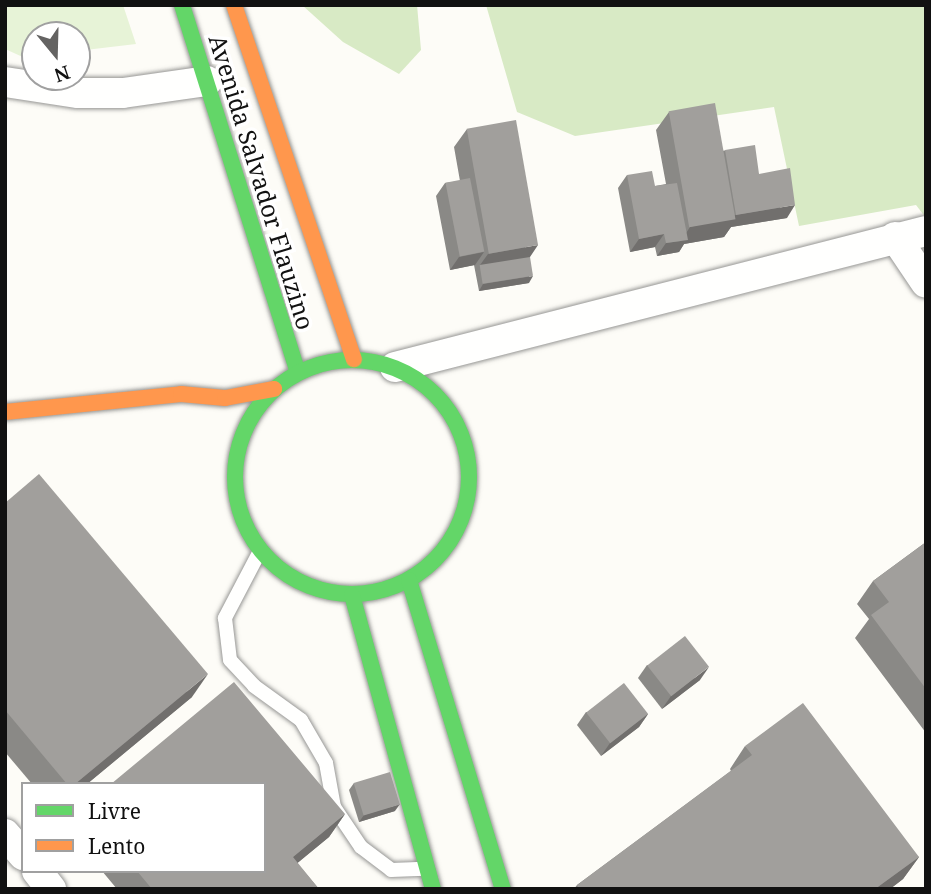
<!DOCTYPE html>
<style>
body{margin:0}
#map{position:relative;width:931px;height:894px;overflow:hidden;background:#fdfcf7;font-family:"Noto Serif",serif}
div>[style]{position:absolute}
.green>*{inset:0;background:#e7f3d7}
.forest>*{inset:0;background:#d8eac5}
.roads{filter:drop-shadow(0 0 2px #979795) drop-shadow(0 0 2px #979795)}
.lane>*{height:14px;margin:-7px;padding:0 7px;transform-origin:7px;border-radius:7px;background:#fffffe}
.street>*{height:30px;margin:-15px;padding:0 15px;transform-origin:15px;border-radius:15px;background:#fffffe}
.fast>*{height:16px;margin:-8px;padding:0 8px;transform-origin:8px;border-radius:8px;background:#63d668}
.fast>.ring{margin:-8px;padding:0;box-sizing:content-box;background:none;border:16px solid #63d668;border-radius:50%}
.slow>*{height:16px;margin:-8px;padding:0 8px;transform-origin:8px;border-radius:8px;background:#ff974d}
.wall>*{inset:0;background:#8a8986}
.shaded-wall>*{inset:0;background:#716f6d}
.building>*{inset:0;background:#a19f9c;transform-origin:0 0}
span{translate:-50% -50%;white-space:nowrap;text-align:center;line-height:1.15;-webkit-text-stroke:7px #fff;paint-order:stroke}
.street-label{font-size:24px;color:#111}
.frame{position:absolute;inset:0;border:7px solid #111;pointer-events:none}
.legend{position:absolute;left:21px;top:782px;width:245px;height:91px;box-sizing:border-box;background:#fff;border:2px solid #a0a0a0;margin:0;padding:9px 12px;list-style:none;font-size:21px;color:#111}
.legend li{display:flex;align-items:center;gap:14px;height:35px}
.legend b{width:35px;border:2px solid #a0a0a0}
.north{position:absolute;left:21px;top:21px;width:70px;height:70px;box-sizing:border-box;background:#fff;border:2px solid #a0a0a0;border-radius:50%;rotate:161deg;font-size:19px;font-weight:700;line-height:28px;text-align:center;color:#111}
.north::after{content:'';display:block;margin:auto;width:24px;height:32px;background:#646362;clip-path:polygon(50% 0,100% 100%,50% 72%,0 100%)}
</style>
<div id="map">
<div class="green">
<i style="clip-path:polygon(5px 5px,123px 5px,136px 44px,77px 51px,77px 35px,35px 35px,35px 56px,25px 58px,5px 49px)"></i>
</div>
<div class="forest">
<i style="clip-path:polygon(302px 5px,417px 5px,421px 50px,399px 74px,343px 42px)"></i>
<i style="clip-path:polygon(486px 5px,926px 5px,926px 218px,916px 205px,799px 226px,774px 107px,575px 136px,517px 112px)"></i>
</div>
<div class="roads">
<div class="lane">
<i style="left:260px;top:551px;width:76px;rotate:117.6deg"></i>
<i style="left:225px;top:618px;width:42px;rotate:83.2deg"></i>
<i style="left:230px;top:660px;width:35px;rotate:47deg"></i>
<i style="left:254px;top:686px;width:58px;rotate:35.9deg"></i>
<i style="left:301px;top:720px;width:50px;rotate:59.8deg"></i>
<i style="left:326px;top:763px;width:45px;rotate:79.7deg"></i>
<i style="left:334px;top:807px;width:48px;rotate:56deg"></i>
<i style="left:361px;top:847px;width:38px;rotate:37deg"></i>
<i style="left:391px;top:870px;width:33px;rotate:-2deg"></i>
</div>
<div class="street">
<i style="left:5px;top:82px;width:74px;rotate:8.6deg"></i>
<i style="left:78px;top:93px;width:45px"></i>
<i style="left:123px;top:93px;width:85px;rotate:-8.1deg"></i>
<i style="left:895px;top:237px;width:55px;rotate:56deg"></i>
<i style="left:395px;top:367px;width:548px;rotate:-14.37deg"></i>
<i style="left:5px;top:834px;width:28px;rotate:49deg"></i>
<i style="left:37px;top:871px;width:23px;rotate:52deg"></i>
</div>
<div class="fast">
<i style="left:182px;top:5px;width:385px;rotate:72.5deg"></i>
<i class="ring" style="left:235px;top:360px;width:218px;height:218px"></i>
<i style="left:409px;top:580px;width:323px;rotate:73.1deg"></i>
<i style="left:352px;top:595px;width:305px;rotate:74.6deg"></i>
</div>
<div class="slow">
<i style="left:234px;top:5px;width:374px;rotate:71.3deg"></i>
<i style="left:5px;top:412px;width:177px;rotate:-5.8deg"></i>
<i style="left:181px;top:394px;width:44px;rotate:5.2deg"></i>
<i style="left:225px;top:398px;width:50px;rotate:-10.4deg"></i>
</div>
</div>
<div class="wall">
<i style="clip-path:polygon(669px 112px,724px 151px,725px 150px,759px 174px,787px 218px,731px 227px,724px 237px,684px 244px,679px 252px,657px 256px,655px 247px,630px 252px,618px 188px,627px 175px,655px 186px,666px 184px,656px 130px)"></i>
<i style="clip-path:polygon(467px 129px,530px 257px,529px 283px,479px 291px,474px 265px,450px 270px,436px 196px,445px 183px,460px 181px,454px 147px)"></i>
<i style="clip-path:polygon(5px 503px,192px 697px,87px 784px,32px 784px,5px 752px)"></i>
<i style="clip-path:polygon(926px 542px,926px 733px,855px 638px,869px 619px,857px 604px,873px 581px)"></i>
<i style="clip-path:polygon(647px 665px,700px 680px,662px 709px,638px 678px)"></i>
<i style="clip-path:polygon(586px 712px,648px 714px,639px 727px,601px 756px,577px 725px)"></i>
<i style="clip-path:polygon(745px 746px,919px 857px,903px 879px,890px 889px,574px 889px,577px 885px,731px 771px,730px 769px)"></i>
<i style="clip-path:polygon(354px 783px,395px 811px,359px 822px,349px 790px)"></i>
<i style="clip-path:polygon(345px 814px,329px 837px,297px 863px,319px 889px,117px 889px,102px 871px,264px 871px)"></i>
</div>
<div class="shaded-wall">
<i style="clip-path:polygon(795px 205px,787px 218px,731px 227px,724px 237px,684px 244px,679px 252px,657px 256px,666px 243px,681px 241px,690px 227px,735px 215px)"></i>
<i style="clip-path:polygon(664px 234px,655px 247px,630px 252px,639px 239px)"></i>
<i style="clip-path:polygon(538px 245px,526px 263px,480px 265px,475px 272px,488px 254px)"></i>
<i style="clip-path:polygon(484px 252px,475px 265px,450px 270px,459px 257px)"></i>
<i style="clip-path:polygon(533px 276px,529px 283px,479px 291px,483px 284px)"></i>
<i style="clip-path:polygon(709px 667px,700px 680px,662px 709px,671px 696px)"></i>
<i style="clip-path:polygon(208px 674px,192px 697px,87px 784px,75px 784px)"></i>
<i style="clip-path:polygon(648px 714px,639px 727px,601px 756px,610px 743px)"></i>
<i style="clip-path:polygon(400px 804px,395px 811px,359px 822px,364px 815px)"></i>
<i style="clip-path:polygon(345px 814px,329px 837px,277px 880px,293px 857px)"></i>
<i style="clip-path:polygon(919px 857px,903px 879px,890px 889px,875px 889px)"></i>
</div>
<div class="building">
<i style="left:715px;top:103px;width:118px;height:47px;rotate:80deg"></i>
<i style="left:516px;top:120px;width:127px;height:50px;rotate:80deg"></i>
<i style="clip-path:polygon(755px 145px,759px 174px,790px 168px,795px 205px,736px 215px,725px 150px)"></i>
<i style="clip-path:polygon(652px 171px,655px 186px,677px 183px,688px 240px,666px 243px,664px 234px,639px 239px,627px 175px)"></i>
<i style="left:470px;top:178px;width:75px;height:25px;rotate:79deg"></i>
<i style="left:530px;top:257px;width:19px;height:51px;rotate:81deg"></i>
<i style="clip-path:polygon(39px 474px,208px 674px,75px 784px,67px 784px,5px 710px,5px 503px)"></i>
<i style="clip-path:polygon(926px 542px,926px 689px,871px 615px,889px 602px,873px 581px)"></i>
<i style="left:685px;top:636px;width:39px;height:48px;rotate:52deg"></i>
<i style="clip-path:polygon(234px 682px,345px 814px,293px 857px,319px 889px,152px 889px,137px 871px,264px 871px,264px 784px,111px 784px)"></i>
<i style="left:624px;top:683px;width:39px;height:48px;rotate:52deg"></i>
<i style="clip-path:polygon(803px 703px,919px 857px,875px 889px,579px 889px,577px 885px,752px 755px,745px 746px)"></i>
<i style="left:390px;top:772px;width:34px;height:38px;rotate:73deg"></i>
</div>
<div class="street-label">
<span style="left:262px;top:182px;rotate:73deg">Avenida Salvador Flauzino</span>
</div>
<div class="frame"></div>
<ul class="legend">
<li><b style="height:9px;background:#63d668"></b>Livre</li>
<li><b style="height:9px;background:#ff974d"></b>Lento</li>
</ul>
<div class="north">N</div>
</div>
